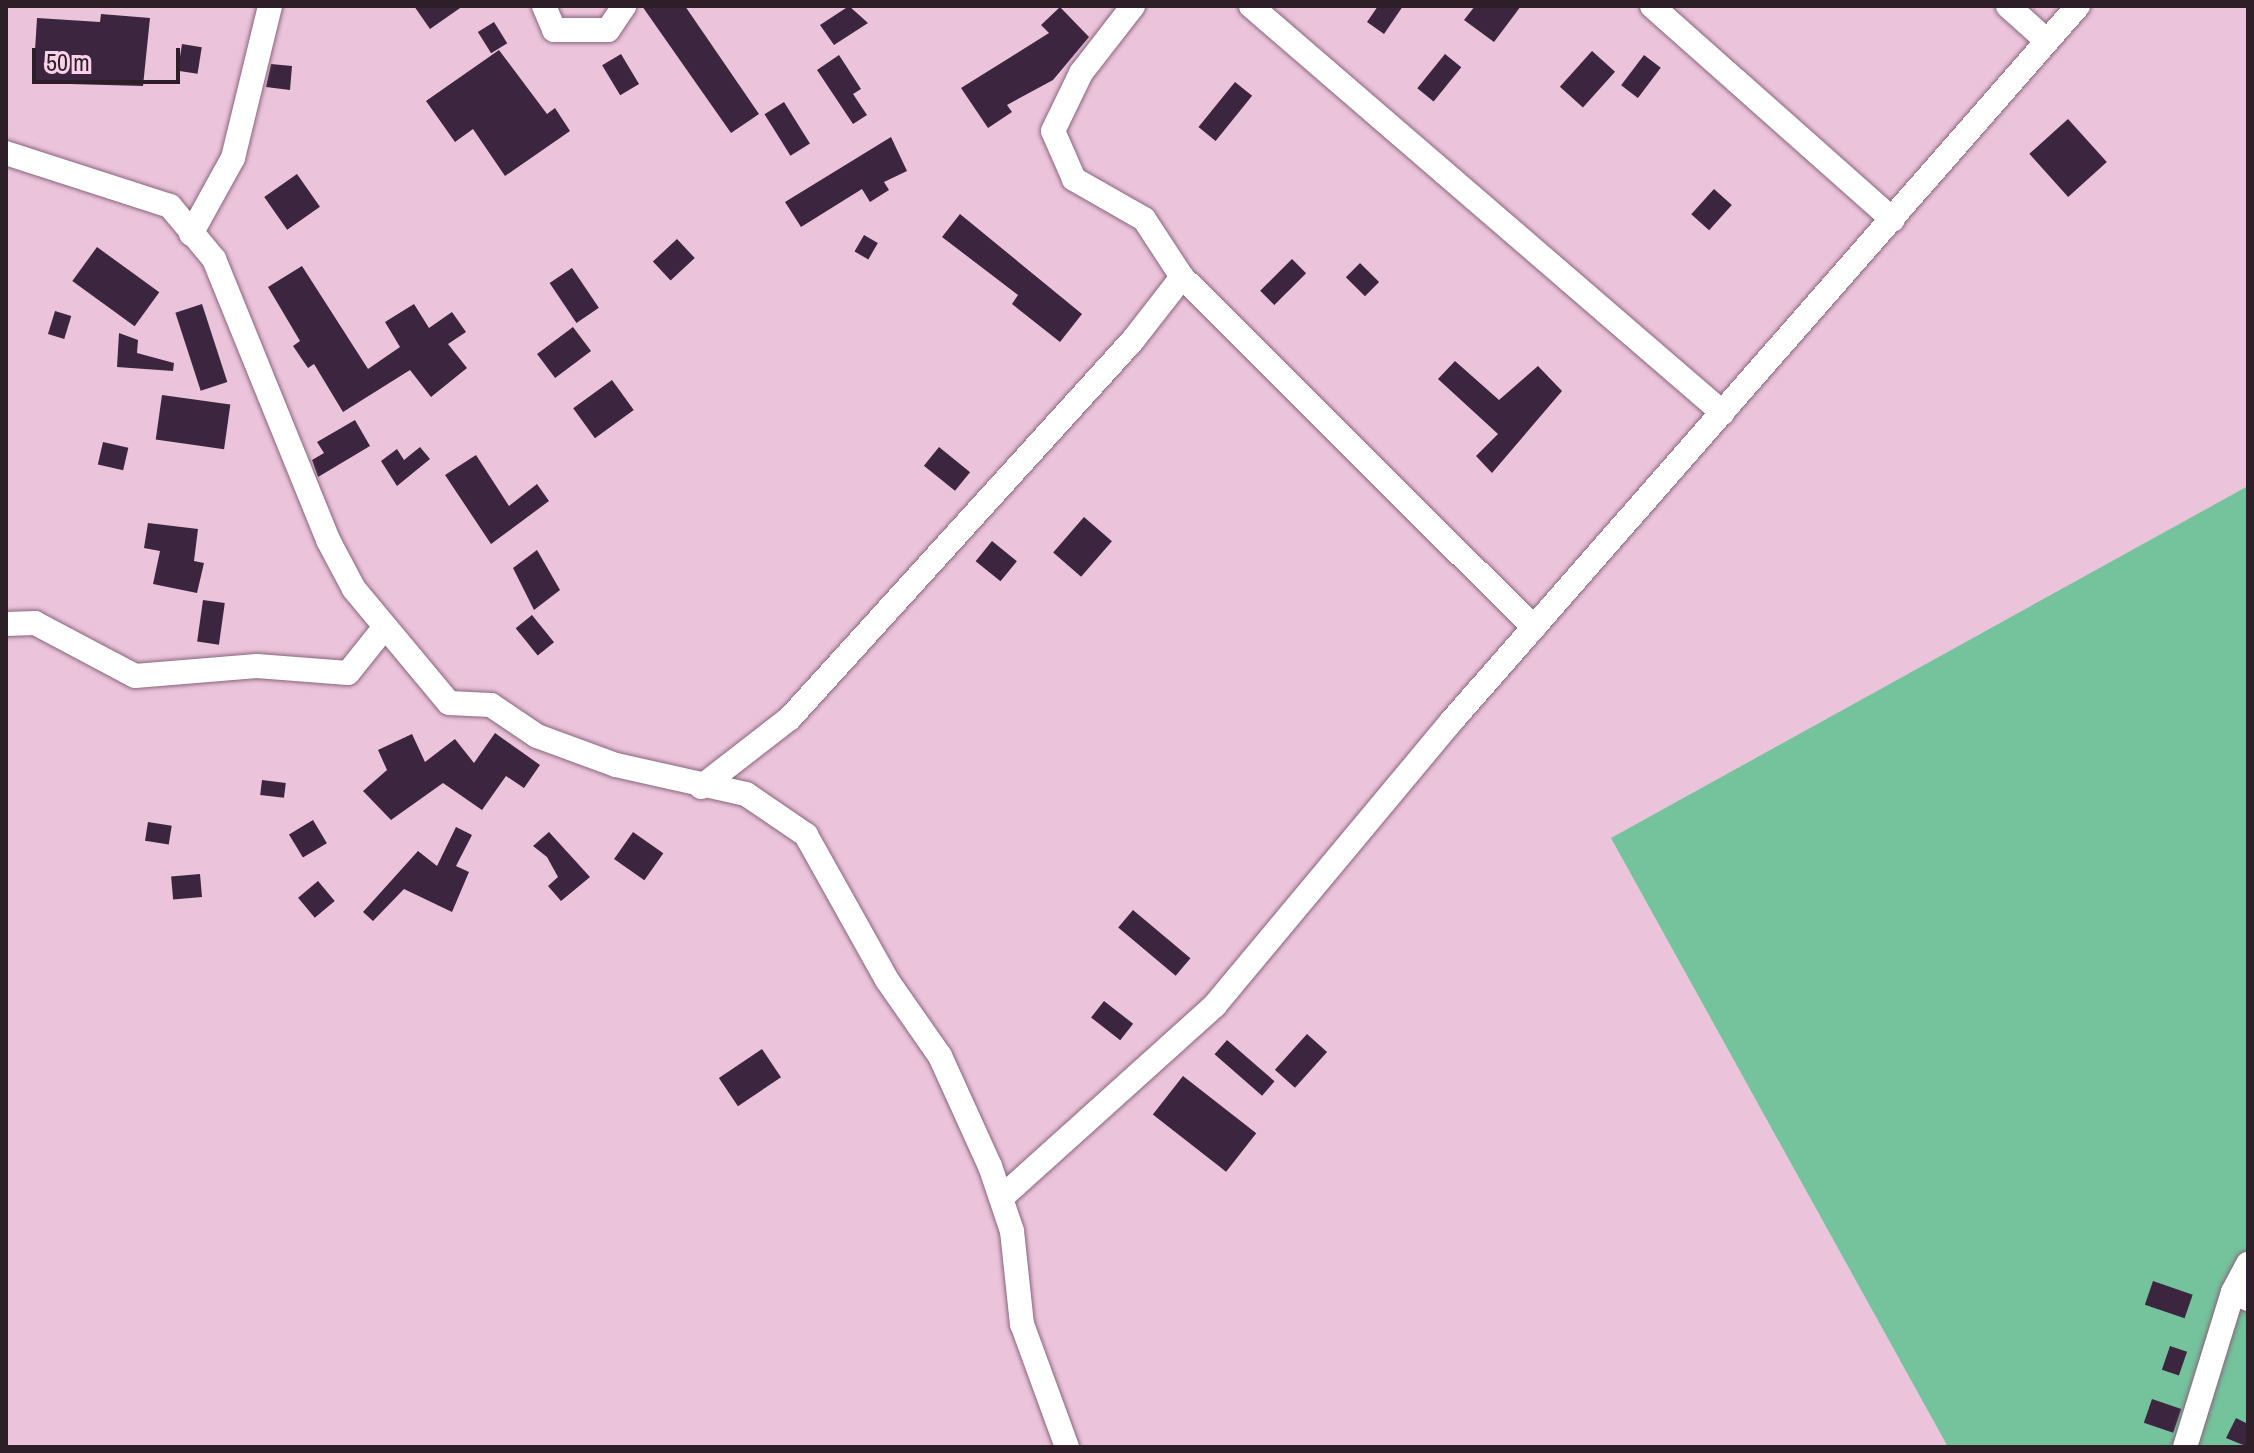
<!DOCTYPE html>
<style>
body{margin:0}
#map{position:relative;width:2254px;height:1453px;overflow:hidden;background:#ebc4db;font-family:"Archivo Narrow",sans-serif}
div>[style]{position:absolute}
.green>*{inset:0;background:#74c39d}
.building>*{inset:0;background:#3c253f;transform-origin:0 0}
.roads{filter:drop-shadow(0 0 2px #89657b) drop-shadow(0 0 2px #89657b)}
.street>*{height:24px;margin:-12px;padding:0 12px;transform-origin:12px;border-radius:12px;background:#fff}
span{translate:-50% -50%;white-space:nowrap;text-align:center;line-height:1.15;-webkit-text-stroke:8px #f9d1e8;paint-order:stroke}
.frame{position:absolute;inset:0;border:8px solid #2d1e27;pointer-events:none}
.scale{position:absolute;left:32px;top:48px;width:148px;height:36px;box-sizing:border-box;border:4px solid #2d1e27;border-top:0;padding-left:10px;font-size:24px;line-height:28px;white-space:nowrap;color:#2d1e27;-webkit-text-stroke:6px #f9d1e8;paint-order:stroke}
</style>
<div id="map">
<div class="green">
<i style="clip-path:polygon(2248px 486px,2248px 1447px,1948px 1447px,1611px 838px)"></i>
</div>
<div class="building">
<i style="clip-path:polygon(414px 6px,463px 6px,430px 29px)"></i>
<i style="clip-path:polygon(642px 6px,685px 6px,759px 114px,731px 133px)"></i>
<i style="clip-path:polygon(849px 6px,868px 23px,834px 45px,820px 25px)"></i>
<i style="clip-path:polygon(1378px 6px,1403px 6px,1384px 34px,1367px 22px)"></i>
<i style="clip-path:polygon(1475px 6px,1521px 6px,1494px 42px,1464px 20px)"></i>
<i style="clip-path:polygon(1060px 7px,1089px 37px,1053px 80px,1007px 105px,1012px 112px,988px 128px,961px 88px,1049px 33px,1041px 25px)"></i>
<i style="clip-path:polygon(101px 14px,150px 18px,143px 86px,33px 83px,37px 18px,100px 22px)"></i>
<i style="left:494px;top:22px;width:25px;height:19px;rotate:58deg"></i>
<i style="left:182px;top:44px;width:20px;height:27px;rotate:9deg"></i>
<i style="clip-path:polygon(499px 50px,547px 114px,555px 108px,570px 131px,505px 176px,473px 129px,455px 142px,426px 101px)"></i>
<i style="left:1592px;top:51px;width:31px;height:48px;rotate:42deg"></i>
<i style="left:621px;top:54px;width:35px;height:22px;rotate:59deg"></i>
<i style="left:1445px;top:54px;width:21px;height:44px;rotate:39deg"></i>
<i style="clip-path:polygon(839px 55px,861px 89px,853px 94px,867px 115px,853px 124px,817px 70px)"></i>
<i style="left:1644px;top:55px;width:21px;height:38px;rotate:37deg"></i>
<i style="clip-path:polygon(271px 64px,292px 66px,290px 90px,266px 87px)"></i>
<i style="left:1235px;top:82px;width:22px;height:58px;rotate:39deg"></i>
<i style="left:784px;top:102px;width:49px;height:23px;rotate:58deg"></i>
<i style="left:2068px;top:119px;width:58px;height:52px;rotate:48deg"></i>
<i style="clip-path:polygon(891px 137px,907px 171px,884px 182px,889px 190px,870px 202px,862px 189px,801px 227px,785px 202px)"></i>
<i style="left:297px;top:174px;width:40px;height:40px;rotate:55deg"></i>
<i style="left:1714px;top:189px;width:24px;height:34px;rotate:42deg"></i>
<i style="clip-path:polygon(960px 214px,1082px 314px,1060px 342px,1012px 304px,1018px 295px,942px 237px)"></i>
<i style="left:864px;top:235px;width:16px;height:19px;rotate:30deg"></i>
<i style="left:677px;top:239px;width:26px;height:33px;rotate:47deg"></i>
<i style="left:97px;top:247px;width:77px;height:42px;rotate:36deg"></i>
<i style="left:1292px;top:259px;width:20px;height:45px;rotate:45deg"></i>
<i style="left:1360px;top:263px;width:27px;height:20px;rotate:45deg"></i>
<i style="clip-path:polygon(302px 266px,368px 369px,400px 347px,385px 322px,414px 304px,429px 328px,452px 312px,466px 332px,448px 344px,467px 368px,431px 397px,410px 370px,343px 412px,314px 364px,308px 368px,293px 346px,300px 341px,268px 287px)"></i>
<i style="left:572px;top:268px;width:48px;height:27px;rotate:56deg"></i>
<i style="left:202px;top:304px;width:82px;height:28px;rotate:72deg"></i>
<i style="left:55px;top:311px;width:17px;height:24px;rotate:17deg"></i>
<i style="left:573px;top:327px;width:30px;height:45px;rotate:53deg"></i>
<i style="clip-path:polygon(119px 333px,138px 340px,137px 353px,174px 363px,173px 371px,117px 367px)"></i>
<i style="clip-path:polygon(1455px 361px,1499px 400px,1538px 366px,1562px 391px,1492px 473px,1476px 456px,1498px 434px,1438px 379px)"></i>
<i style="left:612px;top:380px;width:37px;height:48px;rotate:54deg"></i>
<i style="left:162px;top:395px;width:69px;height:45px;rotate:8deg"></i>
<i style="clip-path:polygon(355px 420px,370px 446px,318px 477px,312px 460px,324px 453px,317px 442px)"></i>
<i style="left:103px;top:442px;width:26px;height:23px;rotate:13deg"></i>
<i style="clip-path:polygon(420px 447px,430px 459px,397px 486px,381px 461px,397px 449px,404px 460px)"></i>
<i style="left:939px;top:447px;width:40px;height:24px;rotate:39deg"></i>
<i style="clip-path:polygon(476px 455px,509px 506px,537px 484px,549px 501px,491px 544px,445px 475px)"></i>
<i style="left:1084px;top:517px;width:37px;height:47px;rotate:41deg"></i>
<i style="clip-path:polygon(148px 523px,198px 529px,194px 561px,204px 563px,197px 593px,153px 584px,160px 551px,144px 548px)"></i>
<i style="left:992px;top:541px;width:32px;height:26px;rotate:39deg"></i>
<i style="clip-path:polygon(537px 550px,560px 590px,534px 610px,513px 568px)"></i>
<i style="left:203px;top:600px;width:22px;height:42px;rotate:8deg"></i>
<i style="left:532px;top:615px;width:35px;height:21px;rotate:51deg"></i>
<i style="clip-path:polygon(495px 733px,540px 765px,524px 788px,506px 776px,482px 810px,443px 783px,391px 820px,363px 791px,387px 770px,378px 750px,412px 734px,425px 762px,455px 739px,474px 763px)"></i>
<i style="left:262px;top:780px;width:24px;height:15px;rotate:7deg"></i>
<i style="left:313px;top:820px;width:27px;height:28px;rotate:59deg"></i>
<i style="left:148px;top:822px;width:24px;height:19px;rotate:9deg"></i>
<i style="clip-path:polygon(456px 827px,472px 835px,456px 866px,469px 872px,452px 912px,404px 889px,373px 921px,363px 912px,418px 851px,437px 866px)"></i>
<i style="clip-path:polygon(549px 832px,590px 877px,561px 901px,548px 886px,558px 877px,547px 857px,533px 846px)"></i>
<i style="left:633px;top:832px;width:37px;height:33px;rotate:35deg"></i>
<i style="left:200px;top:874px;width:23px;height:29px;rotate:85deg"></i>
<i style="left:318px;top:881px;width:26px;height:26px;rotate:50deg"></i>
<i style="left:1133px;top:910px;width:75px;height:23px;rotate:40deg"></i>
<i style="left:1104px;top:1001px;width:37px;height:21px;rotate:38deg"></i>
<i style="left:1307px;top:1034px;width:27px;height:48px;rotate:42deg"></i>
<i style="left:1227px;top:1040px;width:63px;height:19px;rotate:41deg"></i>
<i style="left:762px;top:1049px;width:34px;height:52px;rotate:56deg"></i>
<i style="left:1183px;top:1076px;width:93px;height:49px;rotate:38deg"></i>
<i style="left:2153px;top:1281px;width:42px;height:25px;rotate:19deg"></i>
<i style="left:2170px;top:1346px;width:18px;height:25px;rotate:19deg"></i>
<i style="left:2152px;top:1399px;width:31px;height:25px;rotate:19deg"></i>
<i style="clip-path:polygon(2236px 1418px,2248px 1424px,2248px 1447px,2226px 1438px)"></i>
</div>
<div class="roads">
<div class="street">
<i style="left:544px;top:6px;width:26px;rotate:67deg"></i>
<i style="left:554px;top:30px;width:54px"></i>
<i style="left:608px;top:30px;width:29px;rotate:-56deg"></i>
<i style="left:1251px;top:6px;width:623px;rotate:40.77deg"></i>
<i style="left:1652px;top:6px;width:322px;rotate:41.6deg"></i>
<i style="left:2008px;top:6px;width:52px;rotate:41.9deg"></i>
<i style="left:6px;top:153px;width:172px;rotate:17.9deg"></i>
<i style="left:170px;top:206px;width:69px;rotate:50.3deg"></i>
<i style="left:214px;top:259px;width:303px;rotate:67.9deg"></i>
<i style="left:328px;top:540px;width:55px;rotate:62deg"></i>
<i style="left:354px;top:589px;width:148px;rotate:50.2deg"></i>
<i style="left:449px;top:703px;width:42px;rotate:2.7deg"></i>
<i style="left:491px;top:705px;width:55px;rotate:34deg"></i>
<i style="left:537px;top:736px;width:84px;rotate:20.2deg"></i>
<i style="left:616px;top:765px;width:133px;rotate:12.6deg"></i>
<i style="left:746px;top:794px;width:73px;rotate:34.3deg"></i>
<i style="left:806px;top:835px;width:166px;rotate:60.8deg"></i>
<i style="left:887px;top:980px;width:93px;rotate:55.1deg"></i>
<i style="left:940px;top:1056px;width:121px;rotate:65.6deg"></i>
<i style="left:990px;top:1166px;width:69px;rotate:71.3deg"></i>
<i style="left:1012px;top:1231px;width:94px;rotate:83.9deg"></i>
<i style="left:1022px;top:1324px;width:131px;rotate:69.9deg"></i>
<i style="left:191px;top:234px;width:87px;rotate:-61.1deg"></i>
<i style="left:233px;top:158px;width:156px;rotate:-76.3deg"></i>
<i style="left:1182px;top:277px;width:497px;rotate:44.9deg"></i>
<i style="left:6px;top:624px;width:29px;rotate:-2deg"></i>
<i style="left:35px;top:623px;width:113px;rotate:27.9deg"></i>
<i style="left:135px;top:676px;width:122px;rotate:-4.7deg"></i>
<i style="left:257px;top:666px;width:91px;rotate:4.4deg"></i>
<i style="left:348px;top:673px;width:58px;rotate:-51.3deg"></i>
<i style="left:701px;top:787px;width:113px;rotate:-37.8deg"></i>
<i style="left:790px;top:718px;width:510px;rotate:-47.78deg"></i>
<i style="left:1133px;top:340px;width:80px;rotate:-52.1deg"></i>
<i style="left:1182px;top:277px;width:69px;rotate:-123.2deg"></i>
<i style="left:1144px;top:219px;width:81px;rotate:-150.3deg"></i>
<i style="left:1074px;top:179px;width:52px;rotate:-113.6deg"></i>
<i style="left:1053px;top:131px;width:64px;rotate:-64.2deg"></i>
<i style="left:1081px;top:73px;width:85px;rotate:-52.2deg"></i>
<i style="left:1001px;top:1198px;width:288px;rotate:-42deg"></i>
<i style="left:1215px;top:1005px;width:367px;rotate:-50.2deg"></i>
<i style="left:1450px;top:723px;width:953px;rotate:-48.79deg"></i>
<i style="left:2233px;top:1292px;width:32px;rotate:-62deg"></i>
<i style="left:2185px;top:1447px;width:162px;rotate:-72.8deg"></i>
<i style="left:2233px;top:1292px;width:17px;rotate:25deg"></i>
</div>
</div>
<div class="frame"></div>
<div class="scale">50 m</div>
</div>
